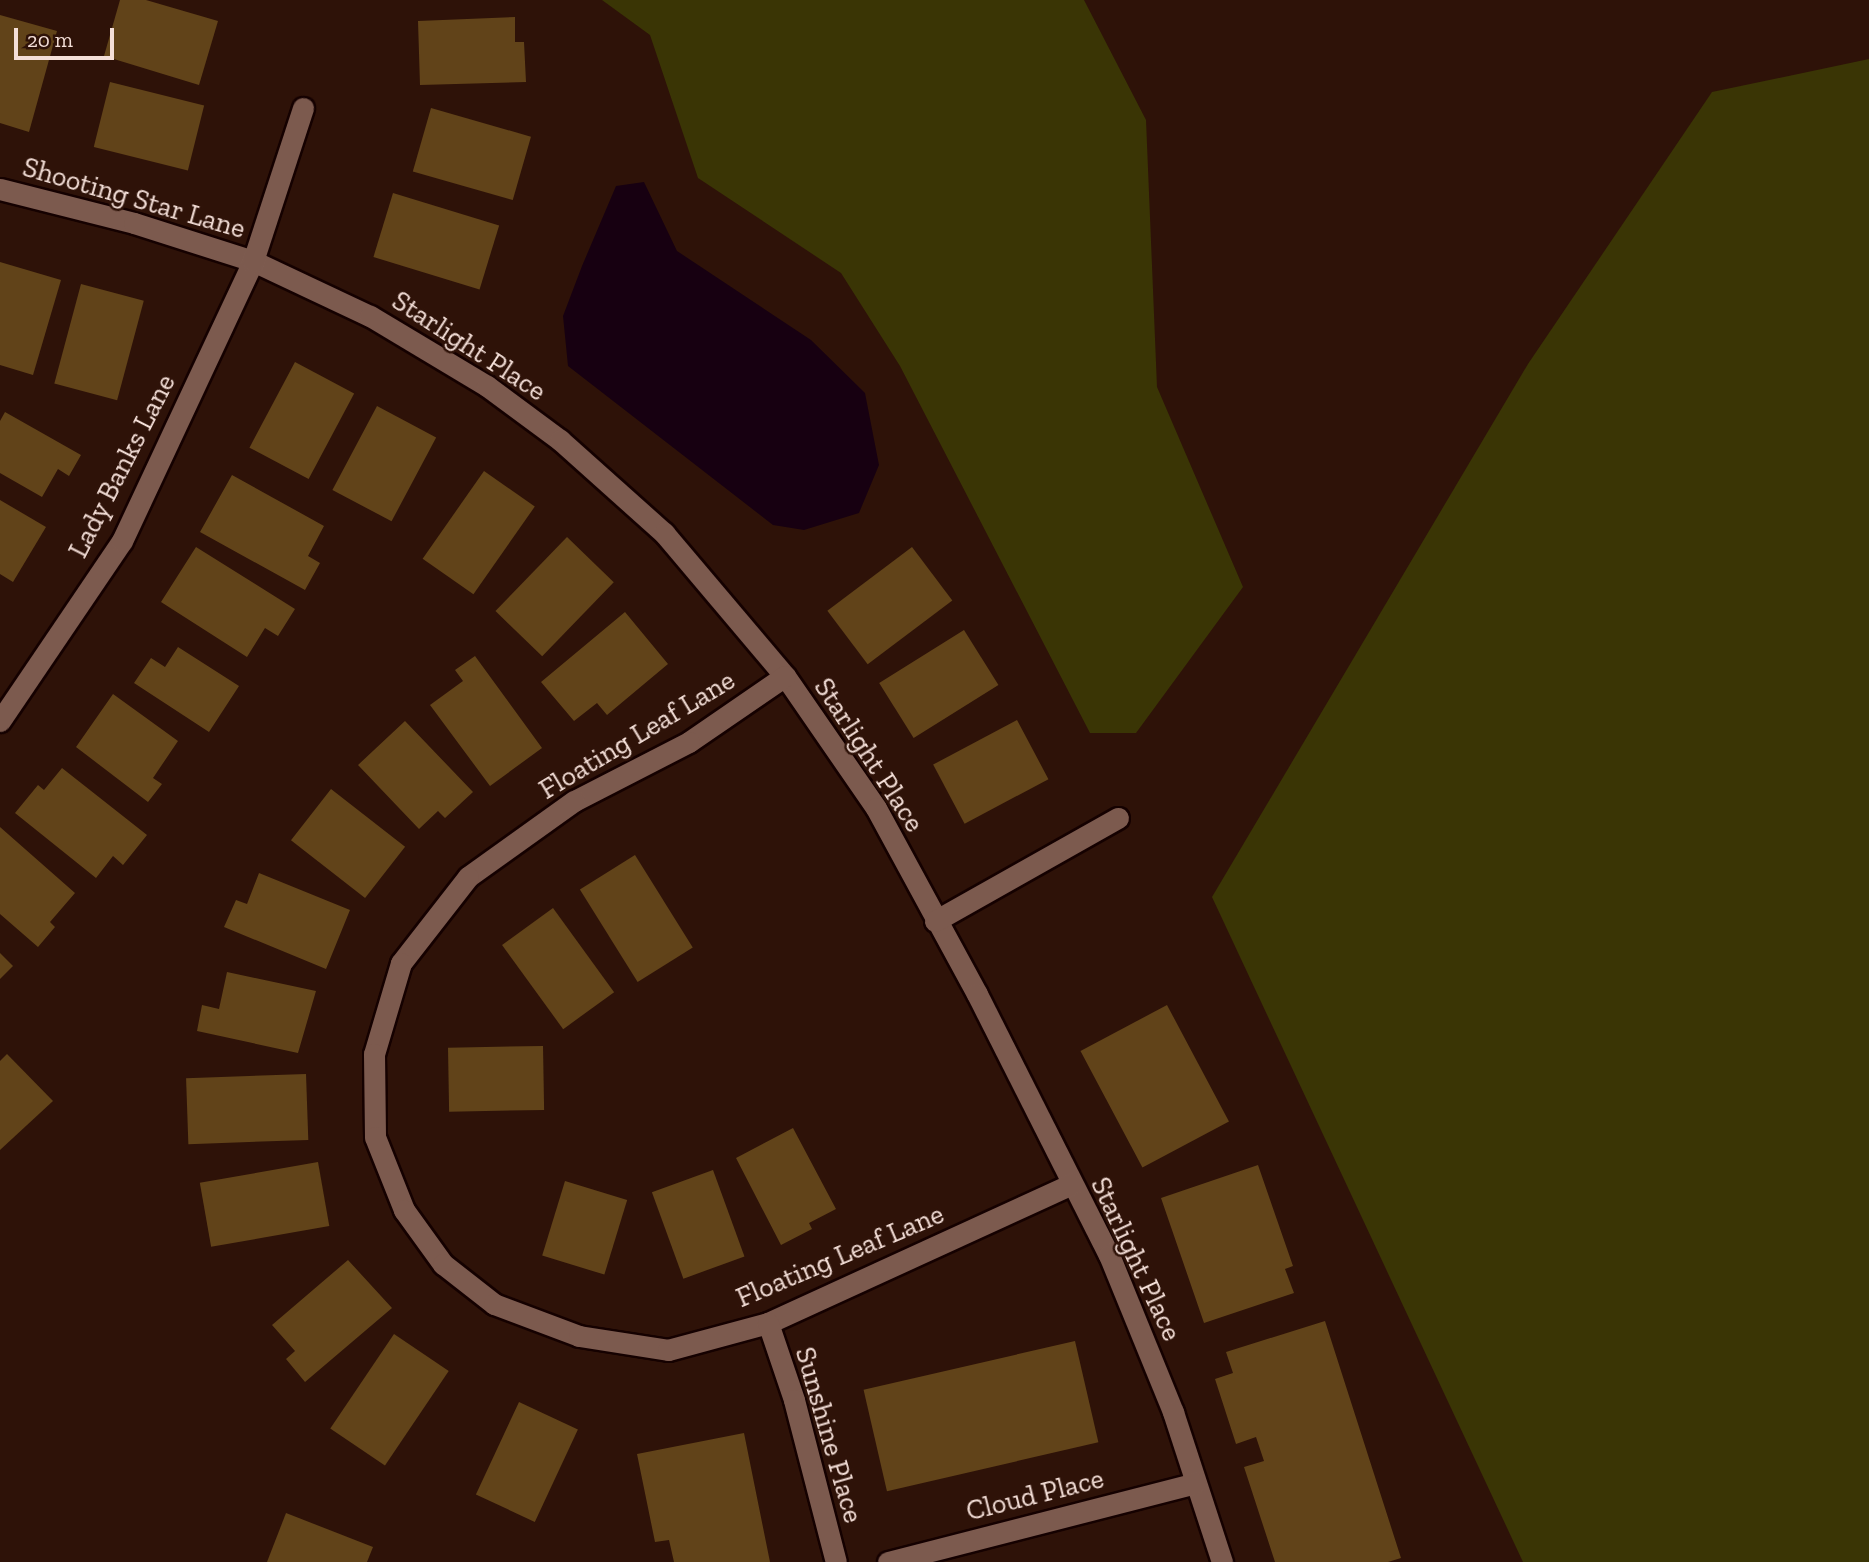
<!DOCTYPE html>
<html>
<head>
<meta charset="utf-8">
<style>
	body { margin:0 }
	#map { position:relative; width:1869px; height:1562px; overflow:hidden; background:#2e1208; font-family:"Zilla Slab",serif }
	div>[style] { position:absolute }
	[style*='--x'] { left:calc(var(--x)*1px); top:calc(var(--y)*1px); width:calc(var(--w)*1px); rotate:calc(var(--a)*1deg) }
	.green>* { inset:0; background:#3a3505 }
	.water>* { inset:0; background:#170011 }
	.building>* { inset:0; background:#614319; transform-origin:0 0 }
	.roads { filter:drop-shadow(2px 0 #150100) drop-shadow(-2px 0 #150100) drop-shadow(0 2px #150100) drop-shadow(0 -2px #150100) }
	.street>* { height:21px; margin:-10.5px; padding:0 10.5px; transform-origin:10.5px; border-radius:10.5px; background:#7c5a4e }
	span { translate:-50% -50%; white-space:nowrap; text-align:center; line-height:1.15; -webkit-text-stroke:5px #2e1208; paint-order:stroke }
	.street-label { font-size:28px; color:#f4dfd8 }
	.scale { position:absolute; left:14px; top:28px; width:100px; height:32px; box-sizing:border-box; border:4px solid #f4dfd8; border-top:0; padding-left:9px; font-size:21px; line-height:24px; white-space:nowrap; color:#f4dfd8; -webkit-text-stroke:5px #2e1208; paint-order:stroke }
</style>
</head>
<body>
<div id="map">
	<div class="green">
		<i style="clip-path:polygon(602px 0,1084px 0,1146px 120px,1157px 387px,1243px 587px,1136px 733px,1090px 733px,900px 366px,841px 273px,698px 178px,650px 35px)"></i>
		<i style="clip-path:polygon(1869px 59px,1869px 1562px,1523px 1562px,1212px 897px,1528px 364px,1712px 92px)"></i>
	</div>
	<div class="water">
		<i style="clip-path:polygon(644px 182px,677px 251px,811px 340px,865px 393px,879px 465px,859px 513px,804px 530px,773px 525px,568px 366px,563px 316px,582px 266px,616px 186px)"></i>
	</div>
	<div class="building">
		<i style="clip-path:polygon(120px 0,146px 0,218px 21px,199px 85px,104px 56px)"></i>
		<i style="clip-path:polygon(0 15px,57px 31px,29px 132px,0 123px)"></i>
		<i style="clip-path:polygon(515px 17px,515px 42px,524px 42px,526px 82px,420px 85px,418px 21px)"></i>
		<i style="left:110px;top:82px;width:97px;height:67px;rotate:14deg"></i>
		<i style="left:431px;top:108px;width:104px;height:66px;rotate:16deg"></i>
		<i style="left:393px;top:193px;width:111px;height:67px;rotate:17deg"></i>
		<i style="clip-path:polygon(0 262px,61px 280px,33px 375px,0 365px)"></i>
		<i style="left:81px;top:284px;width:65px;height:103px;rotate:15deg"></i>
		<i style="left:295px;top:362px;width:67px;height:97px;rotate:28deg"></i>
		<i style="left:377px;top:406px;width:67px;height:95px;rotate:28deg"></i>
		<i style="clip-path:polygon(5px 412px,81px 455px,69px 476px,58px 469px,42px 497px,0 473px,0 421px)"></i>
		<i style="left:484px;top:471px;width:62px;height:107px;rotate:35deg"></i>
		<i style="clip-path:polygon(232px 475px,324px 526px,308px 556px,320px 563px,305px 590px,200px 532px)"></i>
		<i style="clip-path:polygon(0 500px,46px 527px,13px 582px,0 574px)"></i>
		<i style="left:567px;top:537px;width:65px;height:103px;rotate:44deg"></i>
		<i style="clip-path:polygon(196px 547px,295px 609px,278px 636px,265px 628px,247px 657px,161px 602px)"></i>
		<i style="left:912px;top:547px;width:67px;height:106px;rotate:53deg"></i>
		<i style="clip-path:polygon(625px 612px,668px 664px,607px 715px,597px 703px,574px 721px,541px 682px)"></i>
		<i style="left:964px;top:630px;width:65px;height:100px;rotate:58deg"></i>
		<i style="clip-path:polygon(178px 647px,239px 686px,209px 732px,134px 683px,151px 658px,165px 667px)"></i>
		<i style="clip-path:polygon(475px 656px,542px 748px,490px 786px,430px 705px,463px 681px,455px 670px)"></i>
		<i style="clip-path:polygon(113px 694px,178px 741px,153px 778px,162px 784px,148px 802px,76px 747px)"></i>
		<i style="left:1017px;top:720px;width:67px;height:95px;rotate:62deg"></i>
		<i style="clip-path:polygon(405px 721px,473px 792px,445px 818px,438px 811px,419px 829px,358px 765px)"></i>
		<i style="clip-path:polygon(62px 768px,147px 835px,123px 865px,113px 856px,96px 878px,15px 813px,38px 785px,44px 790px)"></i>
		<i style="left:331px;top:789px;width:94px;height:65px;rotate:38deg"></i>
		<i style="clip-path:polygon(0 827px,75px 893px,50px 922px,55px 927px,38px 947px,0 914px)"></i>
		<i style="left:635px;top:855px;width:109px;height:65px;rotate:58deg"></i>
		<i style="clip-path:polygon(259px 873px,350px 910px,326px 969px,224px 927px,236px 900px,247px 904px)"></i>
		<i style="left:553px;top:908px;width:104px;height:63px;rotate:54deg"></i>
		<i style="clip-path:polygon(0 953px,13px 966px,0 979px)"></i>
		<i style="clip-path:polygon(227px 972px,316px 991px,298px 1053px,197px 1031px,202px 1005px,219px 1009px)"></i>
		<i style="left:1167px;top:1005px;width:132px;height:98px;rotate:62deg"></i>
		<i style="left:543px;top:1046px;width:64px;height:95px;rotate:89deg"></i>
		<i style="clip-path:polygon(7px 1054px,53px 1101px,0 1150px,0 1061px)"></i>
		<i style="left:306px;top:1074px;width:66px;height:120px;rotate:88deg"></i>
		<i style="clip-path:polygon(793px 1128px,836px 1209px,809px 1223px,812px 1229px,781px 1245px,736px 1158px)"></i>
		<i style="left:318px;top:1162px;width:65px;height:120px;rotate:80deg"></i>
		<i style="clip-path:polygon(1258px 1165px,1293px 1266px,1285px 1269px,1294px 1293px,1204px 1323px,1161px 1198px)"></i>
		<i style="left:713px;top:1170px;width:92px;height:65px;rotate:70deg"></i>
		<i style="left:565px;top:1181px;width:65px;height:78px;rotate:17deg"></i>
		<i style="clip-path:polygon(348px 1260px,392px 1308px,305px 1382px,286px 1359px,295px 1351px,272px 1325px)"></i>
		<i style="clip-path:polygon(1325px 1321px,1401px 1558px,1388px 1562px,1275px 1562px,1244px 1467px,1264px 1461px,1256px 1437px,1236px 1444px,1215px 1379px,1233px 1373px,1226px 1352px)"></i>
		<i style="left:394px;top:1334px;width:66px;height:114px;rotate:34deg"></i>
		<i style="left:1075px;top:1341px;width:104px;height:217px;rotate:77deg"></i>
		<i style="left:519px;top:1402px;width:65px;height:102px;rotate:25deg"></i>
		<i style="clip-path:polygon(744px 1433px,770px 1562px,674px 1562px,669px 1540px,655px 1542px,637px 1454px)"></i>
		<i style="clip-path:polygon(286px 1513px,373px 1547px,367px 1562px,267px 1562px)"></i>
	</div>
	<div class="roads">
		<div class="street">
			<i style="--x:0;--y:189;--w:138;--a:14.2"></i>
			<i style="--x:134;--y:223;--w:125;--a:17.7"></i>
			<i style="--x:253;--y:261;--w:129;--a:25.2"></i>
			<i style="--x:370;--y:316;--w:136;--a:30.9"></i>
			<i style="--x:487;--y:386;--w:91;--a:36.5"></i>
			<i style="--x:560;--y:440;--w:140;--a:41.8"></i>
			<i style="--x:664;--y:533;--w:187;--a:49.8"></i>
			<i style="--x:785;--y:676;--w:160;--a:55.4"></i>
			<i style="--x:876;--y:808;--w:212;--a:61.5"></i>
			<i style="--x:977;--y:994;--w:292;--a:63.2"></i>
			<i style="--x:1109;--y:1255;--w:170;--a:67.8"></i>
			<i style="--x:1173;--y:1412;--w:158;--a:71.9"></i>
			<i style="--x:785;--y:676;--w:116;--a:145.5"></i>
			<i style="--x:689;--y:742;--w:129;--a:152.8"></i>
			<i style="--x:574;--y:801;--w:130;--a:144.4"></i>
			<i style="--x:468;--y:877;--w:109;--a:127.9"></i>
			<i style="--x:401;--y:963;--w:95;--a:106.5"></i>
			<i style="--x:374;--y:1054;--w:83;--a:89.3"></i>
			<i style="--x:375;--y:1137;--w:79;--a:68.3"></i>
			<i style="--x:404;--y:1210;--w:67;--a:54.2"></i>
			<i style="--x:443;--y:1264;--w:65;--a:38.1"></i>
			<i style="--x:494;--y:1304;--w:91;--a:20.6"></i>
			<i style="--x:579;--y:1336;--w:90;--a:8.9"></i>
			<i style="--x:668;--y:1350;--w:104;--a:-15.1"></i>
			<i style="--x:768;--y:1323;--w:334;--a:-24.6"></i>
			<i style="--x:0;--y:721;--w:217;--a:-55.9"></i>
			<i style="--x:122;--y:541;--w:309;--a:-64.9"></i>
			<i style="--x:253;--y:261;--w:161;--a:-71.9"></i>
			<i style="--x:935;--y:921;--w:210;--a:-29.4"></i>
			<i style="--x:768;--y:1323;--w:81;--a:71.3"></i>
			<i style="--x:794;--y:1400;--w:167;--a:75.5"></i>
			<i style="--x:888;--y:1562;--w:317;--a:-14.4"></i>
		</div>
	</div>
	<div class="street-label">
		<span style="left:134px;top:198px;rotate:16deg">Shooting Star Lane</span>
		<span style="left:469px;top:346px;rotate:33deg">Starlight Place</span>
		<span style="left:122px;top:466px;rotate:-63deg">Lady Banks Lane</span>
		<span style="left:637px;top:735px;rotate:-31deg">Floating Leaf Lane</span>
		<span style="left:869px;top:755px;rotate:57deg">Starlight Place</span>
		<span style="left:840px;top:1256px;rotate:-23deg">Floating Leaf Lane</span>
		<span style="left:1136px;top:1259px;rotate:65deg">Starlight Place</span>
		<span style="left:829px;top:1435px;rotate:74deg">Sunshine Place</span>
		<span style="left:1035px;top:1495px;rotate:-14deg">Cloud Place</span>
	</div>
	<div class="scale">20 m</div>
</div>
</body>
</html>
